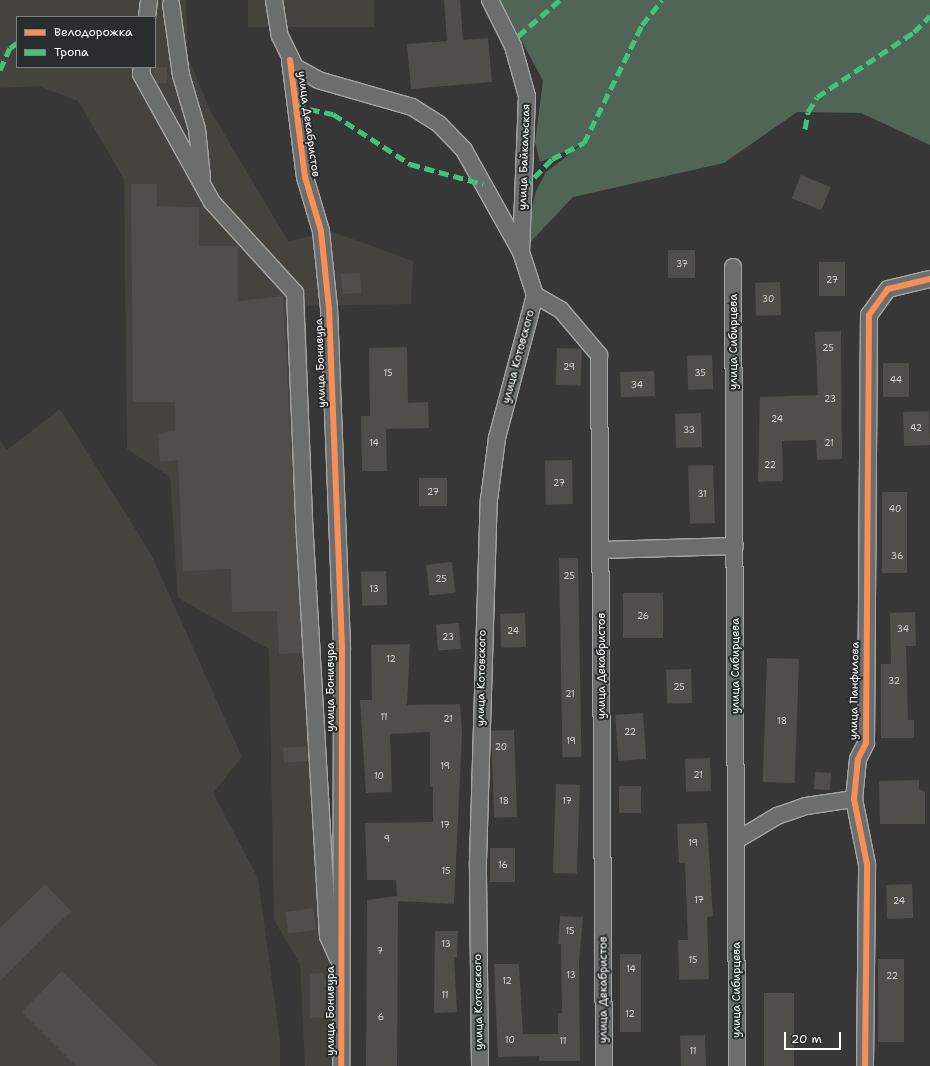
<!DOCTYPE html>
<html>
<head>
<meta charset="utf-8">
<style>
	body { margin:0 }
	#map { position:relative; width:930px; height:1066px; overflow:hidden; background:#373737; font-family:"Shantell Sans",sans-serif }
	div>[style] { position:absolute }
	[style*='--x'] { left:calc(var(--x)*1px); top:calc(var(--y)*1px); width:calc(var(--w)*1px); rotate:calc(var(--a)*1deg) }
	.built>* { inset:0; background:#45433e; transform-origin:0 0 }
	.green>* { inset:0; background:#506555 }
	.building>* { inset:0; background:#504e4b; transform-origin:0 0 }
	.roads { filter:drop-shadow(1px 0 #a5a5a5) drop-shadow(-1px 0 #a5a5a5) drop-shadow(0 1px #a5a5a5) drop-shadow(0 -1px #a5a5a5) }
	.street>* { height:16px; margin:-8px; padding:0 8px; transform-origin:8px; border-radius:8px; background:#6c6d6d }
	.quiet>* { height:5px; margin-top:-2.5px; transform-origin:0; background:repeating-linear-gradient(90deg,#40c37c 0 10px,transparent 0 15px) }
	.cycleway>* { height:6px; margin:-3px; padding:0 3px; transform-origin:3px; border-radius:3px; background:#f78f57 }
	span { translate:-50% -50%; white-space:nowrap; text-align:center; line-height:1.15; -webkit-text-stroke:4px #2a2d2e; paint-order:stroke }
	.number-label { font-size:9px; color:#d3d3d2 }
	.number-label span { -webkit-text-stroke-width:0 }
	.street-label { font-size:11px; color:#fff }
	.legend { position:absolute; left:16px; top:16px; width:140px; height:52px; box-sizing:border-box; background:#2a2d2e; border:1px solid #7f8182; margin:0; padding:5px 7px; list-style:none; font-size:12px; color:#fff }
	.legend li { display:flex; align-items:center; gap:8px; height:20px }
	.legend b { width:20px; border:1px solid #7f8182 }
	.scale { position:absolute; left:784px; top:1032px; width:57px; height:18px; box-sizing:border-box; border:2px solid #fff; border-top:0; padding-left:5px; font-size:12px; line-height:14px; white-space:nowrap; color:#fff; -webkit-text-stroke:3px #2a2d2e; paint-order:stroke }
</style>
</head>
<body>
<div id="map">
	<div class="built">
		<i style="clip-path:polygon(evenodd,0 0,186px 0,188px 57px,210px 110px,288px 241px,333px 232px,413px 261px,411px 304px,306px 306px,323px 919px,333px 989px,334px 1066px,305px 1066px,300px 964px,274px 920px,269px 649px,178px 598px,170px 477px,127px 449px,124px 179px,78px 101px,38px 86px,0 88px,0 0,17px 17px,155px 17px,155px 67px,17px 67px,17px 17px)"></i>
		<i style="left:248px;top:0;width:126px;height:27px"></i>
		<i style="clip-path:polygon(60px 409px,151px 554px,242px 757px,213px 793px,258px 878px,280px 1040px,280px 1066px,0 1066px,0 441px,7px 450px)"></i>
	</div>
	<div class="green">
		<i style="clip-path:polygon(500px 0,930px 0,930px 145px,861px 113px,797px 112px,724px 163px,573px 197px,521px 252px,536px 191px,546px 172px,581px 145px,540px 162px,535px 142px,543px 81px)"></i>
	</div>
	<div class="building">
		<i style="clip-path:polygon(444px 0,460px 0,463px 40px,488px 38px,492px 82px,411px 89px,407px 44px,447px 41px)"></i>
		<i style="clip-path:polygon(152px 67px,167px 67px,167px 83px,157px 83px)"></i>
		<i style="left:801px;top:175px;width:32px;height:25px;rotate:22deg"></i>
		<i style="clip-path:polygon(131px 184px,157px 184px,157px 206px,199px 207px,199px 246px,238px 246px,238px 301px,283px 296px,302px 653px,279px 654px,277px 611px,232px 612px,231px 569px,183px 571px,178px 460px,160px 462px,158px 433px,175px 431px,175px 402px,133px 402px)"></i>
		<i style="left:668px;top:250px;width:27px;height:28px"></i>
		<i style="left:845px;top:262px;width:34px;height:26px;rotate:90deg"></i>
		<i style="left:360px;top:273px;width:20px;height:19px;rotate:87deg"></i>
		<i style="left:780px;top:282px;width:33px;height:25px;rotate:88deg"></i>
		<i style="clip-path:polygon(841px 331px,842px 459px,817px 460px,816px 440px,782px 441px,783px 481px,758px 482px,760px 397px,818px 395px,815px 332px)"></i>
		<i style="clip-path:polygon(407px 347px,408px 403px,428px 402px,429px 428px,386px 429px,387px 471px,362px 471px,361px 416px,370px 416px,369px 348px)"></i>
		<i style="left:557px;top:348px;width:25px;height:37px;rotate:2deg"></i>
		<i style="left:712px;top:355px;width:34px;height:25px;rotate:88deg"></i>
		<i style="left:883px;top:363px;width:26px;height:34px"></i>
		<i style="left:654px;top:371px;width:25px;height:34px;rotate:88deg"></i>
		<i style="left:929px;top:411px;width:34px;height:26px;rotate:88deg"></i>
		<i style="left:701px;top:413px;width:34px;height:26px;rotate:88deg"></i>
		<i style="left:572px;top:460px;width:44px;height:27px;rotate:89deg"></i>
		<i style="left:713px;top:465px;width:58px;height:25px;rotate:88deg"></i>
		<i style="left:447px;top:478px;width:28px;height:28px;rotate:90deg"></i>
		<i style="left:882px;top:492px;width:25px;height:81px"></i>
		<i style="left:578px;top:558px;width:199px;height:19px;rotate:89deg"></i>
		<i style="left:452px;top:562px;width:31px;height:26px;rotate:84deg"></i>
		<i style="left:386px;top:571px;width:34px;height:25px;rotate:88deg"></i>
		<i style="left:623px;top:593px;width:40px;height:45px"></i>
		<i style="clip-path:polygon(915px 612px,916px 646px,906px 646px,908px 720px,914px 720px,914px 738px,881px 738px,881px 664px,891px 664px,890px 613px)"></i>
		<i style="left:525px;top:613px;width:34px;height:25px;rotate:88deg"></i>
		<i style="left:459px;top:623px;width:26px;height:23px;rotate:86deg"></i>
		<i style="clip-path:polygon(410px 644px,407px 705px,460px 704px,462px 734px,454px 904px,398px 901px,397px 1066px,366px 1066px,367px 900px,397px 896px,396px 880px,367px 880px,365px 823px,433px 822px,433px 787px,430px 787px,430px 732px,390px 734px,392px 792px,366px 793px,360px 700px,372px 700px,371px 645px)"></i>
		<i style="left:767px;top:658px;width:32px;height:124px;rotate:2deg"></i>
		<i style="left:691px;top:669px;width:34px;height:25px;rotate:88deg"></i>
		<i style="left:643px;top:713px;width:46px;height:28px;rotate:86deg"></i>
		<i style="left:514px;top:730px;width:87px;height:23px;rotate:88deg"></i>
		<i style="left:307px;top:746px;width:15px;height:24px;rotate:86deg"></i>
		<i style="left:710px;top:758px;width:33px;height:25px;rotate:88deg"></i>
		<i style="left:815px;top:772px;width:16px;height:17px;rotate:4deg"></i>
		<i style="clip-path:polygon(919px 780px,919px 789px,925px 792px,925px 824px,880px 824px,879px 781px)"></i>
		<i style="left:556px;top:784px;width:24px;height:89px;rotate:2deg"></i>
		<i style="left:619px;top:786px;width:22px;height:27px"></i>
		<i style="clip-path:polygon(707px 823px,713px 916px,707px 917px,709px 979px,679px 980px,678px 940px,688px 940px,685px 863px,679px 863px,677px 824px)"></i>
		<i style="left:490px;top:848px;width:25px;height:34px"></i>
		<i style="clip-path:polygon(45px 884px,71px 911px,0 981px,0 928px)"></i>
		<i style="left:912px;top:884px;width:34px;height:26px;rotate:88deg"></i>
		<i style="left:313px;top:908px;width:22px;height:28px;rotate:82deg"></i>
		<i style="clip-path:polygon(560px 916px,583px 917px,579px 962px,580px 1061px,539px 1061px,539px 1056px,498px 1057px,494px 964px,519px 964px,523px 1034px,558px 1034px,558px 1013px,562px 1013px,561px 944px,558px 944px)"></i>
		<i style="clip-path:polygon(435px 931px,458px 931px,457px 957px,454px 957px,457px 1012px,434px 1013px)"></i>
		<i style="left:620px;top:954px;width:21px;height:78px"></i>
		<i style="left:904px;top:959px;width:83px;height:26px;rotate:90deg"></i>
		<i style="clip-path:polygon(62px 971px,158px 1066px,76px 1066px,22px 1012px)"></i>
		<i style="clip-path:polygon(323px 973px,326px 981px,325px 1017px,310px 1018px,310px 974px)"></i>
		<i style="left:764px;top:993px;width:30px;height:73px"></i>
		<i style="left:705px;top:1035px;width:31px;height:25px;rotate:88deg"></i>
	</div>
	<div class="roads">
		<div class="street">
			<i style="--x:274;--y:0;--w:36;--a:81"></i>
			<i style="--x:280;--y:36;--w:34;--a:64"></i>
			<i style="--x:295;--y:67;--w:26;--a:29"></i>
			<i style="--x:318;--y:80;--w:98;--a:16"></i>
			<i style="--x:412;--y:107;--w:32;--a:32"></i>
			<i style="--x:439;--y:124;--w:36;--a:46"></i>
			<i style="--x:464;--y:150;--w:117;--a:60.8"></i>
			<i style="--x:490;--y:0;--w:51;--a:63.4"></i>
			<i style="--x:513;--y:46;--w:52;--a:74.4"></i>
			<i style="--x:527;--y:96;--w:156;--a:92.2"></i>
			<i style="--x:521;--y:252;--w:45;--a:72"></i>
			<i style="--x:171;--y:4;--w:72;--a:82"></i>
			<i style="--x:181;--y:75;--w:56;--a:73.5"></i>
			<i style="--x:197;--y:129;--w:49;--a:84.2"></i>
			<i style="--x:147;--y:17;--w:17;--a:-83"></i>
			<i style="--x:290;--y:60;--w:118;--a:82.7"></i>
			<i style="--x:305;--y:177;--w:56;--a:73.5"></i>
			<i style="--x:321;--y:231;--w:77;--a:84.1"></i>
			<i style="--x:329;--y:308;--w:342;--a:87.8"></i>
			<i style="--x:342;--y:650;--w:416;--a:90.1"></i>
			<i style="--x:142;--y:67;--w:7;--a:98"></i>
			<i style="--x:141;--y:74;--w:146;--a:61"></i>
			<i style="--x:212;--y:202;--w:123;--a:47.6"></i>
			<i style="--x:295;--y:293;--w:227;--a:87.7"></i>
			<i style="--x:304;--y:520;--w:417;--a:86.7"></i>
			<i style="--x:328;--y:936;--w:24;--a:66"></i>
			<i style="--x:733;--y:267;--w:799;--a:89.71"></i>
			<i style="--x:535;--y:295;--w:30;--a:30"></i>
			<i style="--x:561;--y:310;--w:59;--a:49.8"></i>
			<i style="--x:599;--y:355;--w:711;--a:89.6"></i>
			<i style="--x:601;--y:550;--w:134;--a:-1.7"></i>
			<i style="--x:737;--y:840;--w:47;--a:-31"></i>
			<i style="--x:777;--y:816;--w:31;--a:-19"></i>
			<i style="--x:806;--y:806;--w:49;--a:-8.3"></i>
			<i style="--x:480;--y:1066;--w:205;--a:-90.6"></i>
			<i style="--x:478;--y:861;--w:361;--a:-88.3"></i>
			<i style="--x:489;--y:500;--w:63;--a:-82.6"></i>
			<i style="--x:497;--y:438;--w:148;--a:-75.1"></i>
			<i style="--x:865;--y:1066;--w:202;--a:-89.4"></i>
			<i style="--x:867;--y:864;--w:66;--a:-101.3"></i>
			<i style="--x:854;--y:799;--w:40;--a:-84.3"></i>
			<i style="--x:858;--y:759;--w:18;--a:-63"></i>
			<i style="--x:866;--y:743;--w:428;--a:-89.6"></i>
			<i style="--x:869;--y:315;--w:32;--a:-54"></i>
			<i style="--x:888;--y:289;--w:43;--a:-13.4"></i>
		</div>
	</div>
	<div class="quiet">
		<i style="--x:518;--y:36;--w:55;--a:-40.6"></i>
		<i style="--x:0;--y:70;--w:24;--a:-66"></i>
		<i style="--x:10;--y:48;--w:9;--a:-36"></i>
		<i style="--x:295;--y:106;--w:39;--a:12"></i>
		<i style="--x:333;--y:114;--w:92;--a:33"></i>
		<i style="--x:410;--y:164;--w:76;--a:15.3"></i>
		<i style="--x:805;--y:129;--w:17;--a:-80"></i>
		<i style="--x:808;--y:112;--w:17;--a:-59"></i>
		<i style="--x:817;--y:97;--w:117;--a:-33.8"></i>
		<i style="--x:914;--y:32;--w:23;--a:-45"></i>
		<i style="--x:524;--y:188;--w:40;--a:-46"></i>
		<i style="--x:552;--y:159;--w:36;--a:-27"></i>
		<i style="--x:584;--y:143;--w:131;--a:-63.8"></i>
		<i style="--x:642;--y:25;--w:32;--a:-51"></i>
	</div>
	<div class="cycleway">
		<i style="--x:290;--y:60;--w:118;--a:82.7"></i>
		<i style="--x:305;--y:177;--w:56;--a:73.5"></i>
		<i style="--x:321;--y:231;--w:77;--a:84.1"></i>
		<i style="--x:329;--y:308;--w:342;--a:87.8"></i>
		<i style="--x:342;--y:650;--w:416;--a:90.1"></i>
		<i style="--x:865;--y:1066;--w:202;--a:-89.4"></i>
		<i style="--x:867;--y:864;--w:66;--a:-101.3"></i>
		<i style="--x:854;--y:799;--w:40;--a:-84.3"></i>
		<i style="--x:858;--y:759;--w:18;--a:-63"></i>
		<i style="--x:866;--y:743;--w:428;--a:-89.6"></i>
		<i style="--x:869;--y:315;--w:32;--a:-54"></i>
		<i style="--x:888;--y:289;--w:43;--a:-13.4"></i>
	</div>
	<div class="number-label">
		<span style="left:682px;top:264px">37</span>
		<span style="left:832px;top:280px">27</span>
		<span style="left:768px;top:299px">30</span>
		<span style="left:828px;top:348px">25</span>
		<span style="left:569px;top:367px">29</span>
		<span style="left:388px;top:373px">15</span>
		<span style="left:700px;top:373px">35</span>
		<span style="left:896px;top:380px">44</span>
		<span style="left:637px;top:385px">34</span>
		<span style="left:830px;top:399px">23</span>
		<span style="left:777px;top:419px">24</span>
		<span style="left:916px;top:428px">42</span>
		<span style="left:689px;top:430px">33</span>
		<span style="left:374px;top:443px">14</span>
		<span style="left:829px;top:443px">21</span>
		<span style="left:770px;top:465px">22</span>
		<span style="left:559px;top:483px">27</span>
		<span style="left:433px;top:492px">27</span>
		<span style="left:702px;top:494px">31</span>
		<span style="left:895px;top:509px">40</span>
		<span style="left:897px;top:556px">36</span>
		<span style="left:569px;top:576px">25</span>
		<span style="left:441px;top:579px">25</span>
		<span style="left:374px;top:589px">13</span>
		<span style="left:643px;top:616px">26</span>
		<span style="left:903px;top:629px">34</span>
		<span style="left:513px;top:631px">24</span>
		<span style="left:448px;top:637px">23</span>
		<span style="left:391px;top:659px">12</span>
		<span style="left:894px;top:681px">32</span>
		<span style="left:679px;top:687px">25</span>
		<span style="left:570px;top:694px">21</span>
		<span style="left:384px;top:717px">11</span>
		<span style="left:448px;top:719px">21</span>
		<span style="left:782px;top:721px">18</span>
		<span style="left:630px;top:732px">22</span>
		<span style="left:571px;top:741px">19</span>
		<span style="left:501px;top:747px">20</span>
		<span style="left:445px;top:766px">19</span>
		<span style="left:698px;top:775px">21</span>
		<span style="left:379px;top:776px">10</span>
		<span style="left:504px;top:801px">18</span>
		<span style="left:567px;top:801px">17</span>
		<span style="left:445px;top:825px">17</span>
		<span style="left:387px;top:839px">9</span>
		<span style="left:693px;top:843px">19</span>
		<span style="left:503px;top:865px">16</span>
		<span style="left:446px;top:871px">15</span>
		<span style="left:699px;top:900px">17</span>
		<span style="left:899px;top:901px">24</span>
		<span style="left:570px;top:931px">15</span>
		<span style="left:446px;top:944px">13</span>
		<span style="left:380px;top:951px">7</span>
		<span style="left:693px;top:960px">15</span>
		<span style="left:631px;top:969px">14</span>
		<span style="left:571px;top:975px">13</span>
		<span style="left:892px;top:976px">22</span>
		<span style="left:507px;top:981px">12</span>
		<span style="left:445px;top:995px">11</span>
		<span style="left:630px;top:1014px">12</span>
		<span style="left:381px;top:1017px">6</span>
		<span style="left:510px;top:1040px">10</span>
		<span style="left:563px;top:1041px">11</span>
		<span style="left:693px;top:1051px">11</span>
	</div>
	<div class="street-label">
		<span style="left:308px;top:124px;rotate:82deg">улица Декабристов</span>
		<span style="left:525px;top:157px;rotate:-88deg">улица Байкальская</span>
		<span style="left:734px;top:342px;rotate:-90deg">улица Сибирцева</span>
		<span style="left:519px;top:357px;rotate:-75deg">улица Котовского</span>
		<span style="left:321px;top:363px;rotate:-92deg">улица Бонивура</span>
		<span style="left:602px;top:666px;rotate:-90deg">улица Декабристов</span>
		<span style="left:736px;top:666px;rotate:-90deg">улица Сибирцева</span>
		<span style="left:482px;top:678px;rotate:-89deg">улица Котовского</span>
		<span style="left:331px;top:687px;rotate:-90deg">улица Бонивура</span>
		<span style="left:855px;top:691px;rotate:-89deg">улица Панфилова</span>
		<span style="left:604px;top:990px;rotate:-90deg">улица Декабристов</span>
		<span style="left:737px;top:990px;rotate:-90deg">улица Сибирцева</span>
		<span style="left:479px;top:1002px;rotate:-91deg">улица Котовского</span>
		<span style="left:331px;top:1011px;rotate:-90deg">улица Бонивура</span>
	</div>
	<ul class="legend">
	<li><b style="height:5px;background:#f78f57"></b>Велодорожка</li>
	<li><b style="height:5px;background:#40c37c"></b>Тропа</li>
	</ul>
	<div class="scale">20 m</div>
</div>
</body>
</html>
